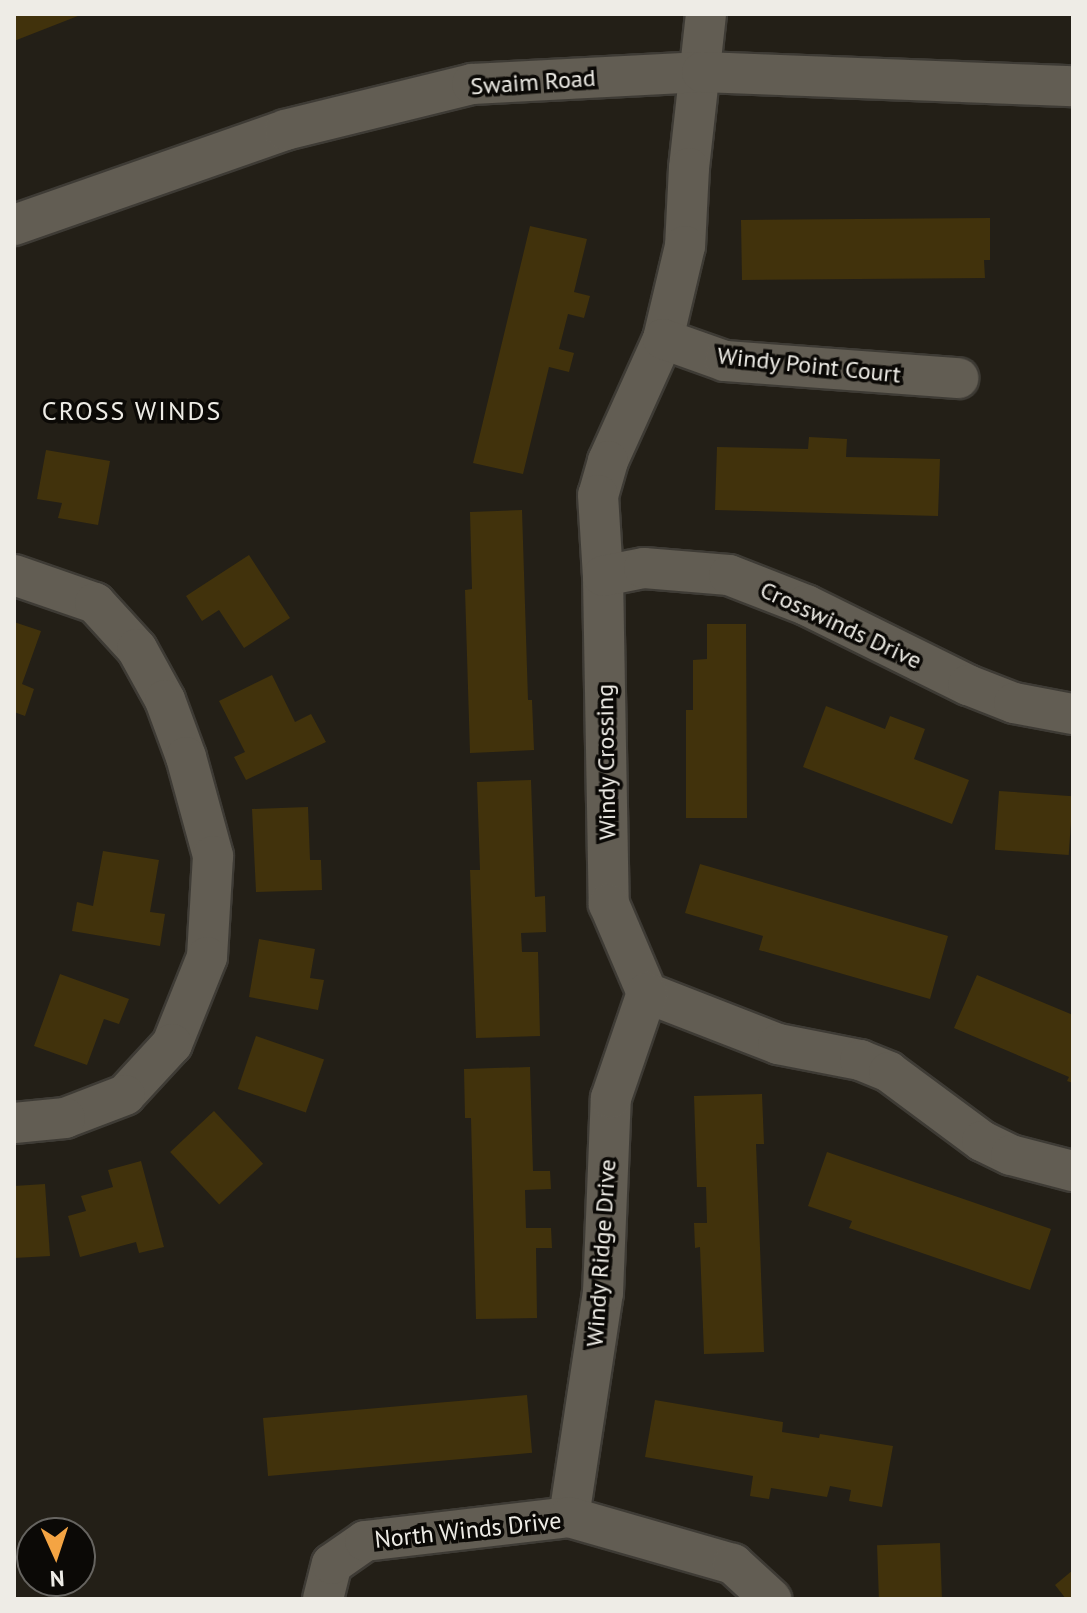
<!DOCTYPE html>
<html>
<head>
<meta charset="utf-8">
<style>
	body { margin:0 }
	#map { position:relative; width:1087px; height:1613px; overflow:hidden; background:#231f17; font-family:"PT Sans",sans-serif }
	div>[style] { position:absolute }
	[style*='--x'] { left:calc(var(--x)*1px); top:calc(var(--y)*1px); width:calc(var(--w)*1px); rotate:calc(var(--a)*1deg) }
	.building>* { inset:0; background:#41320c; transform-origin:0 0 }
	.roads { filter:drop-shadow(2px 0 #3e3b35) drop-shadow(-2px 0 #3e3b35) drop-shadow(0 2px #3e3b35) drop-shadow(0 -2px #3e3b35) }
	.minor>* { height:40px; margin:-20px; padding:0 20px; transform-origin:20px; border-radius:20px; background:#625d53 }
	span { translate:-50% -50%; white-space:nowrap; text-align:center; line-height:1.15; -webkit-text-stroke:7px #0b0906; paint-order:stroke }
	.street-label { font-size:24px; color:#eeece6 }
	.neighbourhood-label { font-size:26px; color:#eeece6; letter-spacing:2px }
	.frame { position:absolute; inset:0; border:16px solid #eeece6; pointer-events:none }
	.north { position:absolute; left:16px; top:1517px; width:80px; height:80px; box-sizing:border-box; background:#0b0906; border:2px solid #666460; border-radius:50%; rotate:177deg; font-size:22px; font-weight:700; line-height:32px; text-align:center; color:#eeece6 }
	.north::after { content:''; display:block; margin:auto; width:28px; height:36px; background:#f4a443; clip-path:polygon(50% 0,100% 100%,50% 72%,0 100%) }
</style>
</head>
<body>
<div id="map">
	<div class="building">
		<i style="clip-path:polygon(14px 14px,83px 14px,14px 41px)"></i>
		<i style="clip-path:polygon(990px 218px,990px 260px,984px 260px,985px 278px,742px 280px,741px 220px)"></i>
		<i style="clip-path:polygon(530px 226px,587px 239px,574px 292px,590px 296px,584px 318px,568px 314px,559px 349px,574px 353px,569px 372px,549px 367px,523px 474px,473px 463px)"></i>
		<i style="clip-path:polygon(809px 437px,847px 439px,846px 457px,940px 459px,938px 516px,715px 510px,717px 447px,808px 449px)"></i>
		<i style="clip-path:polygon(46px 450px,110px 461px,98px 525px,58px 518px,62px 503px,37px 499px)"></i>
		<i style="clip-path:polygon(522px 510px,528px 700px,532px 700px,534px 750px,470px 753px,465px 590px,472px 589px,470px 512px)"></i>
		<i style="clip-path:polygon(249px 555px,290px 618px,244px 648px,219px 610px,202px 621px,186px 596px)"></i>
		<i style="clip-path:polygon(14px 622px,41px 631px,22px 684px,34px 689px,25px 716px,14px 712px)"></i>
		<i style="clip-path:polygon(707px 624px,746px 624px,747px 818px,686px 818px,686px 710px,693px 710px,693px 660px,707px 659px)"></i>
		<i style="clip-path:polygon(272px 675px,295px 722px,311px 714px,326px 742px,246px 780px,234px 757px,245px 752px,219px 701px)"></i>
		<i style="clip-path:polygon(826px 706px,885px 729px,890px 716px,925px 729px,914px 759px,969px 780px,952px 824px,803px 767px)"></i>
		<i style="clip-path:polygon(531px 780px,535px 897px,545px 896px,546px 932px,521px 933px,522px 952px,538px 952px,540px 1036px,476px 1038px,470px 870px,480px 870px,477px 782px)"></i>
		<i style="left:999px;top:791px;width:74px;height:59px;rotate:4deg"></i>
		<i style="clip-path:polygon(308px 807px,310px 860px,321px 860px,322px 890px,256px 892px,252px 809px)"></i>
		<i style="clip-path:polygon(103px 851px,159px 860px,150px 912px,165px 914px,160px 946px,72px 931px,77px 902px,93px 906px)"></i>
		<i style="clip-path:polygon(700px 864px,948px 936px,930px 999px,759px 950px,763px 936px,685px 913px)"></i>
		<i style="clip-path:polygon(259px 939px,315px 949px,310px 978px,324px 980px,318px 1010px,249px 997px)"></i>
		<i style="clip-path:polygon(60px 974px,129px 999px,119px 1024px,104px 1019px,87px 1065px,34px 1046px)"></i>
		<i style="clip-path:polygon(977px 975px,1073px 1015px,1073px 1083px,1067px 1081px,1069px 1077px,954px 1028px)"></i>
		<i style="left:256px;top:1036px;width:72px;height:56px;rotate:19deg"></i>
		<i style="clip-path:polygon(530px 1067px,533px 1171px,550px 1171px,551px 1189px,525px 1190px,526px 1228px,551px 1228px,552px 1248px,536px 1248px,537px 1318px,476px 1319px,471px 1118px,465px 1118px,464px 1069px)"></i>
		<i style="clip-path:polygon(762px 1094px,764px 1144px,756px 1144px,764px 1352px,704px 1354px,700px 1247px,695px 1248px,694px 1223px,707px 1223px,706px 1187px,697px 1187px,694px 1096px)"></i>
		<i style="left:214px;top:1111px;width:72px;height:60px;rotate:47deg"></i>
		<i style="clip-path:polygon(827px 1152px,1051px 1229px,1030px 1290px,849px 1228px,852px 1221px,808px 1206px)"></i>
		<i style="clip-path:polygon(141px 1161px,164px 1247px,139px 1253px,136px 1242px,80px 1257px,68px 1216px,86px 1211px,81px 1196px,113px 1187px,108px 1170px)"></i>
		<i style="clip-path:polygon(45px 1184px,50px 1256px,14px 1258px,14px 1186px)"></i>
		<i style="left:527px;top:1395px;width:58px;height:265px;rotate:85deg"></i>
		<i style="clip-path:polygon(655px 1400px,783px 1422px,782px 1432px,819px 1438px,820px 1434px,893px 1446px,882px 1507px,849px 1501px,851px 1490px,830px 1486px,827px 1497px,771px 1488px,769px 1499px,750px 1496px,753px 1476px,645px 1457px)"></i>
		<i style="left:940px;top:1543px;width:56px;height:63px;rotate:88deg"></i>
		<i style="clip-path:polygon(1073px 1570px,1073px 1599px,1066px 1599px,1055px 1585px)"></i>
	</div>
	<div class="roads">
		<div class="minor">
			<i style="--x:706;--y:14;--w:155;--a:96.3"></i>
			<i style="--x:689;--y:168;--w:78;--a:92.9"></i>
			<i style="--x:685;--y:246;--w:96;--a:103.3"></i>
			<i style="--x:663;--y:339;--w:134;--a:114.3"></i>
			<i style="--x:608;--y:461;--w:35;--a:106"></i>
			<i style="--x:598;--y:495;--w:81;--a:86.5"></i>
			<i style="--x:603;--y:576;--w:328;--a:89"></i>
			<i style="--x:609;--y:904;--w:97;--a:66.9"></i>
			<i style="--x:647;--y:993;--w:141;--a:21.3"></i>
			<i style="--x:778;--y:1044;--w:84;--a:11"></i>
			<i style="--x:860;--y:1060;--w:31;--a:22"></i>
			<i style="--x:889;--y:1072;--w:116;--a:36.6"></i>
			<i style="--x:982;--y:1141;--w:32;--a:26"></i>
			<i style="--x:1011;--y:1155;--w:64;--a:14.5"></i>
			<i style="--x:14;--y:225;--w:287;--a:-19.3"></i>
			<i style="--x:285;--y:130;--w:193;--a:-13.8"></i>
			<i style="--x:472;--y:84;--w:230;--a:-3"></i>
			<i style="--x:702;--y:72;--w:371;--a:2.2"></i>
			<i style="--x:663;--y:339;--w:66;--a:19.5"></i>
			<i style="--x:725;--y:361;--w:234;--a:4.2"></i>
			<i style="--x:14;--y:575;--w:86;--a:19.1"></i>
			<i style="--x:95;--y:603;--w:62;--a:47.6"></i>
			<i style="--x:137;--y:649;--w:58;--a:61.2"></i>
			<i style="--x:165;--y:700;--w:61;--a:69.8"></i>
			<i style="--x:186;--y:757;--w:103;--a:74.7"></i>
			<i style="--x:213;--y:856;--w:101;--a:93.4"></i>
			<i style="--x:207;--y:957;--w:94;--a:111.9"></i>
			<i style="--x:172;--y:1044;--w:69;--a:132.7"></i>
			<i style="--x:125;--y:1095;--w:64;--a:159"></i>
			<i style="--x:65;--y:1118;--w:51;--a:174.4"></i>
			<i style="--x:603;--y:576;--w:42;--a:-11"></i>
			<i style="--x:644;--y:568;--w:85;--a:4.7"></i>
			<i style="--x:729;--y:575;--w:83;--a:21.3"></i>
			<i style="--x:806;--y:605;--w:181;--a:26.3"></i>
			<i style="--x:968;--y:685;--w:49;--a:21.4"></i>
			<i style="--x:1014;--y:703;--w:60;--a:10.6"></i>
			<i style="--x:569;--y:1517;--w:227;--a:-81.4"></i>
			<i style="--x:603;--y:1293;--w:195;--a:-87.7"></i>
			<i style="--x:611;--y:1098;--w:111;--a:-71.1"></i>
			<i style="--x:323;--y:1599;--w:36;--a:-76"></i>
			<i style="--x:332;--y:1564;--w:40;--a:-34.9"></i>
			<i style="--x:365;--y:1541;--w:205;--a:-6.7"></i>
			<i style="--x:569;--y:1517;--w:171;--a:16"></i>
			<i style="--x:733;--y:1564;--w:52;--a:42.6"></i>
		</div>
	</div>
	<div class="street-label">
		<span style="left:533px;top:82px;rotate:-4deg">Swaim Road</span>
		<span style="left:809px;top:365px;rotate:6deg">Windy Point Court</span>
		<span style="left:841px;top:625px;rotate:25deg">Crosswinds Drive</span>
		<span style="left:606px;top:762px;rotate:-91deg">Windy Crossing</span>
		<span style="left:601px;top:1253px;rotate:-86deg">Windy Ridge Drive</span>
		<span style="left:468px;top:1530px;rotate:-6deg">North Winds Drive</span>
	</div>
	<div class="neighbourhood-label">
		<span style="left:132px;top:411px">CROSS WINDS</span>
	</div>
	<div class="frame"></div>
	<div class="north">N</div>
</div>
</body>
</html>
